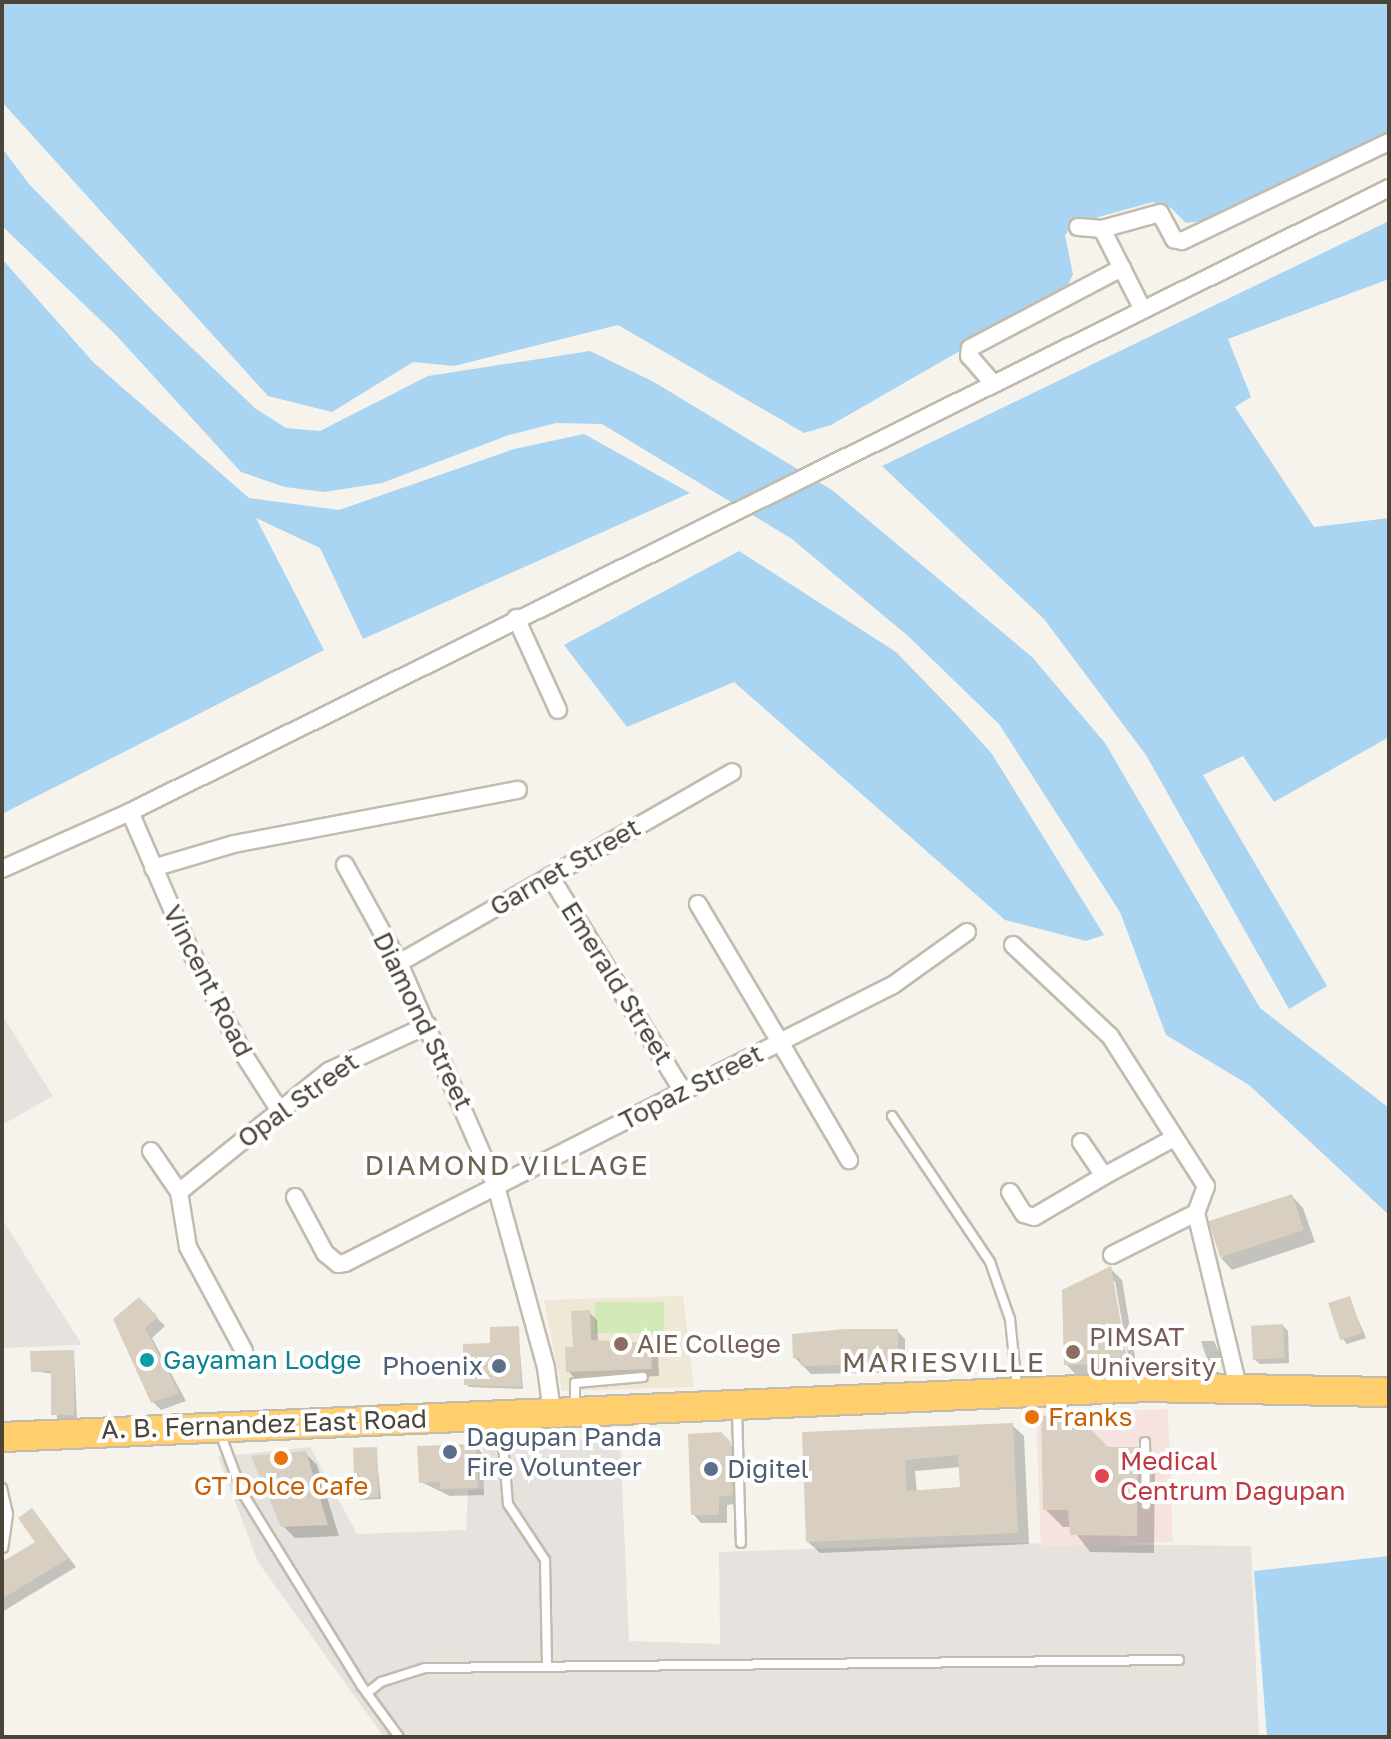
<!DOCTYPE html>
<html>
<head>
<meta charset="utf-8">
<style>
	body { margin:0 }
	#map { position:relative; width:1391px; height:1739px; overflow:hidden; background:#f6f3ec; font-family:"Golos Text",sans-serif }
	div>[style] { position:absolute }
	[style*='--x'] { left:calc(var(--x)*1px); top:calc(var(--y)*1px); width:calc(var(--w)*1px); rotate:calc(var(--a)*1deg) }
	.industrial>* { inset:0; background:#e6e2dd }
	.education>* { inset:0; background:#efe8d6 }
	.medical>* { inset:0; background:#f6e3e0; transform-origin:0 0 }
	.green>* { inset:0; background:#d2eab5; transform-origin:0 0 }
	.water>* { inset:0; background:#a9d4f2 }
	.shadow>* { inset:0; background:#0003 }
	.building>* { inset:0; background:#d8cfc1; transform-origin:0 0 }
	.roads { filter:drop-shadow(2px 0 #c2bbae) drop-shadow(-2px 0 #c2bbae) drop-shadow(0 2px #c2bbae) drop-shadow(0 -2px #c2bbae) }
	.lane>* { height:8px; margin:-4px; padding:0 4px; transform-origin:4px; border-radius:4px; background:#fff }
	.street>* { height:16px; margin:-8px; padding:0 8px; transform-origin:8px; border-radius:8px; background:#fff }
	.highway>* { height:28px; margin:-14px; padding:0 14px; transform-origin:14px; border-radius:14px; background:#ffcf6e }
	.dots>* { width:22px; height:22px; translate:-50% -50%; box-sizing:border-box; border:4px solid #fff; border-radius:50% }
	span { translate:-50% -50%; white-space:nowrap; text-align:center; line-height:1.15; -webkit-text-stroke:8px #fff; paint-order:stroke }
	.street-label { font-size:26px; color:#4b4439 }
	.education-label { font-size:26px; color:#785e54 }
	.left { translate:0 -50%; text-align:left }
	.culture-label { font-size:26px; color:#0d838f }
	.service-label { font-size:26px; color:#4e5e75 }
	.right { translate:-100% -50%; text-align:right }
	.food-label { font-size:26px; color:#c56008 }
	.health-label { font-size:26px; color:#be3a42 }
	.neighbourhood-label { font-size:28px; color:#6e6250; letter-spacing:2px }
	.frame { position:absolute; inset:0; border:4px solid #4b4439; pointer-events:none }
</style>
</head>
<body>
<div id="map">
	<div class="industrial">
		<i style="clip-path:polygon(2px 1015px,53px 1096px,2px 1125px)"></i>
		<i style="clip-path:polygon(2px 1219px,82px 1345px,2px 1348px)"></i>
		<i style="clip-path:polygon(620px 1437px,629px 1641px,720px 1644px,719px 1552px,993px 1543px,1251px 1546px,1259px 1737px,384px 1737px,258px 1562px,218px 1457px,310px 1447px,357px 1534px,466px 1530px,468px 1490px,484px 1489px,483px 1444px)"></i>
	</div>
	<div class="education">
		<i style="clip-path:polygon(683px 1296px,694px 1387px,562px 1391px,544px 1300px)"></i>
	</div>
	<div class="medical">
		<i style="left:1168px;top:1409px;width:133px;height:132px;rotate:88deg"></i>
	</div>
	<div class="green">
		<i style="left:664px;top:1302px;width:31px;height:69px;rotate:90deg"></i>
	</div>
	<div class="water">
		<i style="clip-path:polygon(2px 2px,1389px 2px,1389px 137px,1202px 221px,1186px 223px,1170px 207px,1153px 202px,1073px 224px,1065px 235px,1073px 274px,1066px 290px,831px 425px,804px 433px,618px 325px,454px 366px,413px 362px,332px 412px,268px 396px,2px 102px)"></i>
		<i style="clip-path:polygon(2px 148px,29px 184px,152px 310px,256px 409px,286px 428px,320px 431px,428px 376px,590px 351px,654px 382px,832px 490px,1032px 657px,1105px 743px,1260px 1008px,1389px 1108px,1389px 1215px,1249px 1085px,1166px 1035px,1120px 912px,999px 724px,908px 636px,792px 539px,602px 424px,556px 423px,509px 435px,382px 483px,324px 492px,285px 487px,241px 472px,115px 334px,2px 226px)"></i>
		<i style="clip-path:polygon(1389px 221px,1389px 279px,1228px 339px,1251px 397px,1235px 407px,1314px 527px,1389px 518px,1389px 737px,1274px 802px,1243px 756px,1203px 775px,1327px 986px,1289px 1009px,1146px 755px,1044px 619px,882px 466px)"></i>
		<i style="clip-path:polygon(2px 259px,93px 362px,249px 498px,339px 510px,514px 449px,584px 434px,690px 493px,363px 639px,320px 548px,256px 518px,324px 650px,2px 814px)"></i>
		<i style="clip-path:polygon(739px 551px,896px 652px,957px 715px,992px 754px,1104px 935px,1086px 941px,1005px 920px,734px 682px,627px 727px,564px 645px)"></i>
		<i style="clip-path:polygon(1389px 1556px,1389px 1737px,1267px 1737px,1254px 1571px)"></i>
	</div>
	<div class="shadow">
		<i style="clip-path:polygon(1292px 1196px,1303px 1208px,1315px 1242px,1232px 1270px,1221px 1258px)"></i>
		<i style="clip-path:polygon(evenodd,1110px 1268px,1122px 1280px,1138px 1375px,1077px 1376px,1066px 1364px,1110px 1268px,1111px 1281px,1115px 1281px,1131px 1373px,1127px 1374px,1111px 1281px)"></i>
		<i style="clip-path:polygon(1349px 1298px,1366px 1338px,1347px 1344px,1342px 1338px)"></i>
		<i style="clip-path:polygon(139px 1300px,165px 1326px,152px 1338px,186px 1401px,161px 1410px,153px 1402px)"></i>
		<i style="clip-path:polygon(589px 1312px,597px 1320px,598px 1342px,650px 1345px,658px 1353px,659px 1376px,576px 1379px,568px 1371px)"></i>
		<i style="clip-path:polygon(1283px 1326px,1288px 1331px,1289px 1363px,1260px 1364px,1254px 1359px)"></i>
		<i style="clip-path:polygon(518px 1328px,523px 1389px,469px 1387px,466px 1384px,493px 1345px)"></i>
		<i style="clip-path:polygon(897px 1331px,905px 1339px,905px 1372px,811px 1374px,795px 1358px)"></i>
		<i style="clip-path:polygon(1201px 1341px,1214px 1341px,1223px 1361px,1208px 1362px)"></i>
		<i style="clip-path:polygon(74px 1352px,77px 1418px,57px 1418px,53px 1374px,33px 1371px)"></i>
		<i style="clip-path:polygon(evenodd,1012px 1425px,1024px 1436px,1029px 1544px,820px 1553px,808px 1542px,804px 1434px,1012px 1425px,961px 1467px,962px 1489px,917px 1493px,915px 1471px,961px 1467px)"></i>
		<i style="clip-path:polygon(720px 1434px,739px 1453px,740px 1503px,727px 1505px,727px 1523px,701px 1523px,693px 1514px)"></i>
		<i style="clip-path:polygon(475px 1446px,483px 1454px,484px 1495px,450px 1496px,421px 1482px)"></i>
		<i style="clip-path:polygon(376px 1449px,381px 1499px,360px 1500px,358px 1497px)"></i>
		<i style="clip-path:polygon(1108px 1449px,1137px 1449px,1155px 1466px,1154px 1553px,1090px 1552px,1071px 1527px,1063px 1527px,1045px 1509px)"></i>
		<i style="clip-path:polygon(305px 1453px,317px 1465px,339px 1536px,295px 1538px,283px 1526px)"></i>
		<i style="clip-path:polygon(32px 1510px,76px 1567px,2px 1612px,2px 1565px,38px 1543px)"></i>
	</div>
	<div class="building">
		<i style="left:1292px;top:1194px;width:38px;height:88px;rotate:72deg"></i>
		<i style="clip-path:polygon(1111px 1266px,1128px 1364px,1064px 1365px,1062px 1290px)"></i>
		<i style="left:1350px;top:1296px;width:39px;height:23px;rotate:72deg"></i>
		<i style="clip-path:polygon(139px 1297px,158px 1317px,145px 1328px,179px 1393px,151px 1403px,113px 1319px)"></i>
		<i style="clip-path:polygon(590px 1310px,591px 1340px,651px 1343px,652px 1369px,566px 1372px,565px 1347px,573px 1347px,571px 1311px)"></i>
		<i style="left:1283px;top:1324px;width:34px;height:32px;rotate:87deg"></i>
		<i style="clip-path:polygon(519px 1326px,521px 1387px,464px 1385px,463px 1344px,490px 1343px,490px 1327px)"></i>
		<i style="clip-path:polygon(845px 1329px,898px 1329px,898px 1364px,801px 1366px,800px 1358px,793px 1358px,792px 1334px)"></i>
		<i style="clip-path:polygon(74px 1350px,74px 1415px,51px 1415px,51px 1371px,31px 1372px,30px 1351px)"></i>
		<i style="clip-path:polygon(1041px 1416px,1079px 1417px,1108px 1447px,1138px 1447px,1137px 1536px,1070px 1535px,1068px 1510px,1043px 1510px)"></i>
		<i style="clip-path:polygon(evenodd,1013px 1423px,1018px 1533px,806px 1542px,802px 1432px,1013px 1423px,958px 1455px,960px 1487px,907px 1491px,905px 1460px,958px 1455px)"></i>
		<i style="clip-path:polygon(721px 1432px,731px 1442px,733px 1495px,719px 1497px,719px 1515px,691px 1515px,688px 1434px)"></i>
		<i style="clip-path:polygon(476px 1444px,478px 1488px,440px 1489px,440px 1482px,419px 1483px,417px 1446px)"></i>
		<i style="left:377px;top:1447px;width:50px;height:24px;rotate:88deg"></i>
		<i style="clip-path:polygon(306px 1451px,328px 1525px,281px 1527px,251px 1456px)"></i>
		<i style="clip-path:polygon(32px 1508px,69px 1558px,2px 1599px,2px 1562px,35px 1542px,18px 1518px)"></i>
	</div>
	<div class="roads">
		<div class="lane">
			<i style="--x:892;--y:1116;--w:176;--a:56.1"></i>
			<i style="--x:990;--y:1262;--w:60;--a:70.7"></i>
			<i style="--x:1010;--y:1319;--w:69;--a:84.2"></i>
			<i style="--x:575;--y:1406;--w:23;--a:-90"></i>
			<i style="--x:575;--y:1383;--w:68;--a:-5"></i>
			<i style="--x:737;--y:1411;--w:132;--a:88.3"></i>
			<i style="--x:501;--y:1419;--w:85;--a:85.3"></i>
			<i style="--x:508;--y:1504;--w:67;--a:56.5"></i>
			<i style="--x:545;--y:1560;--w:107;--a:88.9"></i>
			<i style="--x:220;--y:1433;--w:63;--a:69.6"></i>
			<i style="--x:242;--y:1492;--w:227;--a:58.3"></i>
			<i style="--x:361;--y:1685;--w:64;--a:53.8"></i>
			<i style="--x:1145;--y:1442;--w:63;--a:89.1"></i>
			<i style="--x:2;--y:1488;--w:27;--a:77"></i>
			<i style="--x:8;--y:1514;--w:34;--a:98"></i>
			<i style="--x:367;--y:1693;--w:18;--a:-38"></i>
			<i style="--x:381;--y:1682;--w:46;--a:-17.7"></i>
			<i style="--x:425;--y:1668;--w:754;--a:-0.61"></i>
		</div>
		<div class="street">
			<i style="--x:1078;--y:227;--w:24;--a:5"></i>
			<i style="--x:1143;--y:310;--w:91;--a:-116.8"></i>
			<i style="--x:1102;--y:229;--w:60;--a:-15.4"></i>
			<i style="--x:1160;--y:213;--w:30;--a:62"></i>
			<i style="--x:1174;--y:239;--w:8;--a:14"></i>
			<i style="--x:1182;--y:241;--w:229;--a:-25.6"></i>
			<i style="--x:991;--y:381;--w:33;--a:-131"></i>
			<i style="--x:969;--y:356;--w:8;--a:-83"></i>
			<i style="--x:970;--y:348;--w:172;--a:-27.8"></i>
			<i style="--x:516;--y:618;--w:101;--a:65.5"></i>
			<i style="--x:130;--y:812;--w:144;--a:66.6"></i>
			<i style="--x:187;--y:944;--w:125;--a:62.8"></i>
			<i style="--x:244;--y:1055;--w:63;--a:57.3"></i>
			<i style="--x:345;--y:865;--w:112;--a:61.1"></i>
			<i style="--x:399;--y:963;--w:243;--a:66.5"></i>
			<i style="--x:496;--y:1186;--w:189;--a:74.6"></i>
			<i style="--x:546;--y:1368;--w:44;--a:82.2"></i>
			<i style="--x:153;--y:868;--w:84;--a:-16.5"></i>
			<i style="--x:234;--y:844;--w:289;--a:-10.8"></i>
			<i style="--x:2;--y:869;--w:140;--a:-24"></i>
			<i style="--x:130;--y:812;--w:1405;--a:-26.36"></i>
			<i style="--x:550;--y:876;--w:253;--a:58.3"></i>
			<i style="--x:698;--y:904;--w:161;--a:59.3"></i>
			<i style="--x:780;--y:1042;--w:127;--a:-26.8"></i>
			<i style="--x:893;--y:985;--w:91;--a:-35.6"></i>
			<i style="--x:1013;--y:945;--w:133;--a:43.2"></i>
			<i style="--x:1110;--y:1036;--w:178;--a:57.4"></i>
			<i style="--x:1206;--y:1186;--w:29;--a:110"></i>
			<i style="--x:1196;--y:1213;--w:179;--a:76.4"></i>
			<i style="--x:399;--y:963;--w:384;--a:-29.8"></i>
			<i style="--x:1081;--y:1142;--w:41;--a:55.9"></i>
			<i style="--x:1104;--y:1176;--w:80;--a:-28.5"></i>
			<i style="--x:151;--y:1151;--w:50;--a:55.7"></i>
			<i style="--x:179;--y:1192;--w:56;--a:80.7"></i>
			<i style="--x:188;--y:1247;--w:118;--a:61.7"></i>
			<i style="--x:179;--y:1192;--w:193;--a:-38.9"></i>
			<i style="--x:329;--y:1071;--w:109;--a:-24.9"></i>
			<i style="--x:1010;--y:1192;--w:26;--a:58"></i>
			<i style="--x:1024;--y:1214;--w:10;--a:17"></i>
			<i style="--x:1034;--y:1217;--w:81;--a:-30.4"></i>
			<i style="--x:295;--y:1197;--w:64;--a:61.8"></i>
			<i style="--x:325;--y:1253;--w:17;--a:40"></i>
			<i style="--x:338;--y:1264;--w:7;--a:-8"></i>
			<i style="--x:345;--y:1263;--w:488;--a:-26.9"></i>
			<i style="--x:780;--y:1042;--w:137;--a:59.7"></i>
			<i style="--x:1112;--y:1255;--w:94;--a:-26.6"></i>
		</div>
		<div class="highway">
			<i style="--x:2;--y:1437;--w:1144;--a:-2.5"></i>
			<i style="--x:1145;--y:1387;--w:244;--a:1.2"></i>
		</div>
	</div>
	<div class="dots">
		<i style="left:621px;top:1344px;background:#8d6e63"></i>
		<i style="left:1073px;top:1352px;background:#8d6e63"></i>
		<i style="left:147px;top:1360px;background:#0f9aa8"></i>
		<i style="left:499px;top:1366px;background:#5c6f8a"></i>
		<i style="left:1032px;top:1417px;background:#e8710a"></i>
		<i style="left:450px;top:1452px;background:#5c6f8a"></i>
		<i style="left:281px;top:1458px;background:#e8710a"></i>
		<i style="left:711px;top:1469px;background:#5c6f8a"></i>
		<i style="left:1102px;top:1476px;background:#e0444e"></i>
	</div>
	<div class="street-label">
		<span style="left:565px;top:867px;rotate:-30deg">Garnet Street</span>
		<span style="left:208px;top:981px;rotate:63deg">Vincent Road</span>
		<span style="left:617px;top:983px;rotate:58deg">Emerald Street</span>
		<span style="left:423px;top:1021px;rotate:64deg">Diamond Street</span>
		<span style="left:691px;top:1087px;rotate:-27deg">Topaz Street</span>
		<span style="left:298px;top:1100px;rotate:-36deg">Opal Street</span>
		<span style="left:264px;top:1424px;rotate:-2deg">A. B. Fernandez East Road</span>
	</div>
	<div class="education-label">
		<span class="left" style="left:1089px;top:1352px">PIMSAT<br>University</span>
		<span class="left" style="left:637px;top:1344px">AIE College</span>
	</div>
	<div class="culture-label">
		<span class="left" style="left:163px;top:1360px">Gayaman Lodge</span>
	</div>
	<div class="service-label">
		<span class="right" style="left:483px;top:1366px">Phoenix</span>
		<span class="left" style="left:466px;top:1452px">Dagupan Panda<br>Fire Volunteer</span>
		<span class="left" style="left:727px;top:1469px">Digitel</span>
	</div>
	<div class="food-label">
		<span class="left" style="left:1048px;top:1417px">Franks</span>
		<span style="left:281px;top:1486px">GT Dolce Cafe</span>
	</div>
	<div class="health-label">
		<span class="left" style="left:1120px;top:1476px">Medical<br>Centrum Dagupan</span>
	</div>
	<div class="neighbourhood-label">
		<span style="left:507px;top:1165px">DIAMOND VILLAGE</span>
		<span style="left:944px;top:1362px">MARIESVILLE</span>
	</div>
	<div class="frame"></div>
</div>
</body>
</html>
